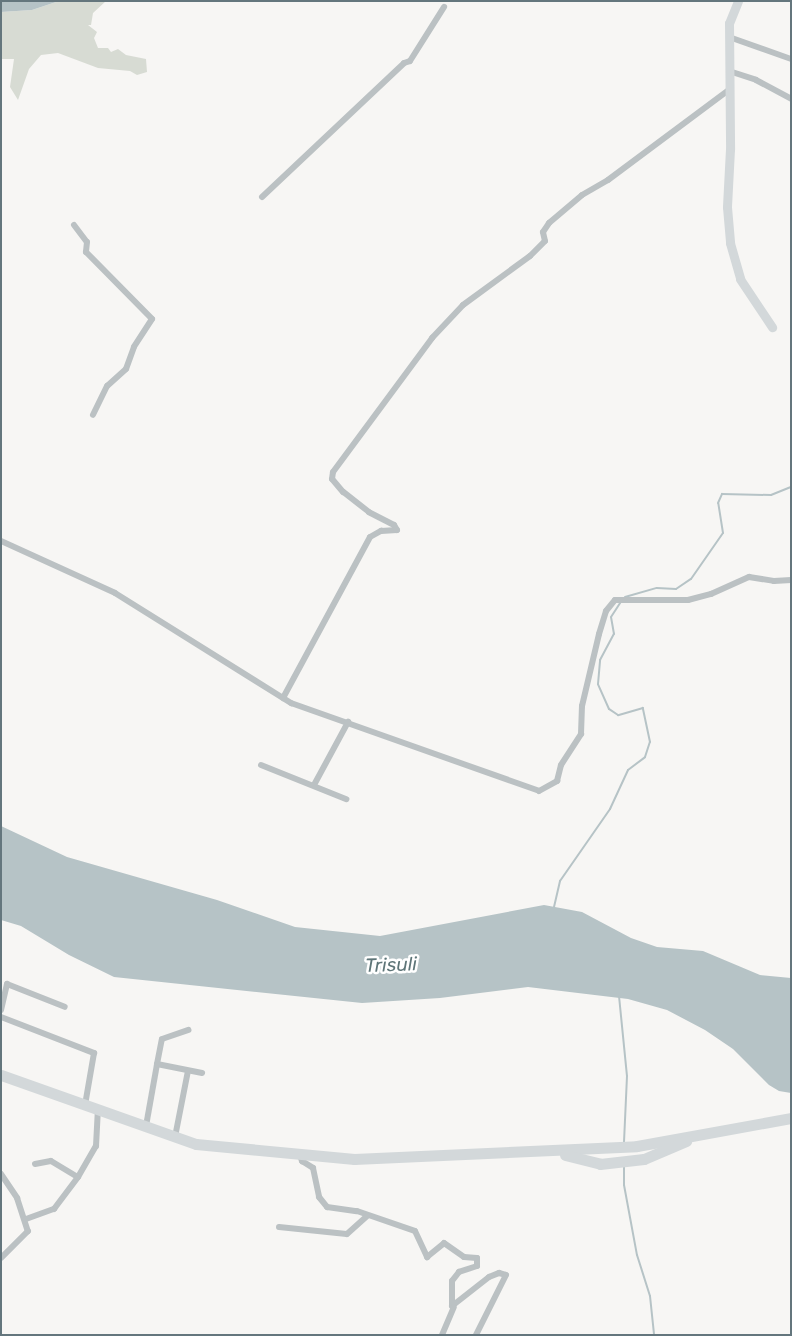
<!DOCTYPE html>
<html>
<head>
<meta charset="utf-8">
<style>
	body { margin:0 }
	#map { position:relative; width:792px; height:1336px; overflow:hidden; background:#f7f6f4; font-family:Rubik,sans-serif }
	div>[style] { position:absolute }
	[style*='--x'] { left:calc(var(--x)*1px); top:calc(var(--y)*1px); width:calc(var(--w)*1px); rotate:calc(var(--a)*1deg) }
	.green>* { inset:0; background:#d7dbd3 }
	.water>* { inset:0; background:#b6c3c6 }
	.stream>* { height:2px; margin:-1px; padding:0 1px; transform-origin:1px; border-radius:1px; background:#b6c3c6 }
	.street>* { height:6px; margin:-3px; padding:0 3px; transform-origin:3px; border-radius:3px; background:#bbc1c3 }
	.secondary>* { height:9px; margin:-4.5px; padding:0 4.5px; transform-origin:4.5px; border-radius:4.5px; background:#d3d8da }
	.highway>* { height:11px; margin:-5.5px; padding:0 5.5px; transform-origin:5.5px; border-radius:5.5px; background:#d3d8da }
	span { translate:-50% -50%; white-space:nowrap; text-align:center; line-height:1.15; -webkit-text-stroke:5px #fff; paint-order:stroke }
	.water-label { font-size:19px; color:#5e7578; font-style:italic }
	.frame { position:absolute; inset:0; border:2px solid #64767d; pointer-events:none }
</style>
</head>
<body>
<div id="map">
	<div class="green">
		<i style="clip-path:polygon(59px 1px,106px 1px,93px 13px,91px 25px,88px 25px,97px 32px,94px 38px,98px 48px,108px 48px,111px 52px,118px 49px,126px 55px,146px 59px,147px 72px,137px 75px,130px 71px,98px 68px,58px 53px,41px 55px,29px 69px,18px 100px,10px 87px,14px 59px,1px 59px,1px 12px,32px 10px)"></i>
	</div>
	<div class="water">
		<i style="clip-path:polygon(1px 1px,59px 1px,32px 10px,1px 12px)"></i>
		<i style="clip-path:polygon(1px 826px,67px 857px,217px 900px,295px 927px,380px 936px,544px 905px,582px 912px,631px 938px,657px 947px,703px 951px,760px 975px,791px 978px,791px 1093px,779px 1091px,769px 1085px,733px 1049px,705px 1030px,667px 1010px,628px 999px,528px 987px,440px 998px,362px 1003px,114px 977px,69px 955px,21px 926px,1px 920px)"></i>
	</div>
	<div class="stream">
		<i style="--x:625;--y:597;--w:33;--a:-16"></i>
		<i style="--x:657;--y:588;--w:19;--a:3"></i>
		<i style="--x:676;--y:589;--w:18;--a:-34"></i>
		<i style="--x:691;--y:579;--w:56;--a:-55.2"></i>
		<i style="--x:723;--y:533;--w:30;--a:-99"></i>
		<i style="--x:718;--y:503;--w:10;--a:-66"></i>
		<i style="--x:722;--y:494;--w:49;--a:1.2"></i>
		<i style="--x:771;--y:495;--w:22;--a:-22"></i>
		<i style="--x:554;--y:907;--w:27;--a:-77"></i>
		<i style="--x:560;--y:881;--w:88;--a:-55.2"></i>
		<i style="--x:610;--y:809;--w:43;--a:-65.2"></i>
		<i style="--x:628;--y:770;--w:21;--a:-37"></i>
		<i style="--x:645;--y:757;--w:16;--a:-72"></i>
		<i style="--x:650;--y:742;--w:35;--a:-102"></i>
		<i style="--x:643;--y:708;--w:26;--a:164"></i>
		<i style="--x:618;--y:715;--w:11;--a:-146"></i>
		<i style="--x:609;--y:709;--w:27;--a:-114"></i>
		<i style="--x:598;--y:684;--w:24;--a:-85"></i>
		<i style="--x:600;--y:660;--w:30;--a:-62"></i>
		<i style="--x:614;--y:634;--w:17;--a:-100"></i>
		<i style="--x:611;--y:617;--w:17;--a:-57"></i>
		<i style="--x:619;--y:996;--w:80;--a:84.3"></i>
		<i style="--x:627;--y:1076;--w:67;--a:92.6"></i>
		<i style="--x:624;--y:1165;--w:20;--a:90"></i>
		<i style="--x:624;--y:1185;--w:71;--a:79.5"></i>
		<i style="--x:637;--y:1255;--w:43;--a:72.4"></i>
		<i style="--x:650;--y:1296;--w:39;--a:84"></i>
	</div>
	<div class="street">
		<i style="--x:729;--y:37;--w:66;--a:19.5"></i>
		<i style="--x:729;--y:71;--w:28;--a:18"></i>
		<i style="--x:756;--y:80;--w:40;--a:28"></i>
		<i style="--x:262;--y:197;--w:195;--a:-43.3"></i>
		<i style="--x:404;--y:63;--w:6;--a:-18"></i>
		<i style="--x:410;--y:61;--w:64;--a:-57.8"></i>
		<i style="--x:74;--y:225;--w:21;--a:53"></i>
		<i style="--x:87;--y:242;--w:10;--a:96"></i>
		<i style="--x:86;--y:252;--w:94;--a:45.4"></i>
		<i style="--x:152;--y:319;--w:33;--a:123"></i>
		<i style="--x:134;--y:347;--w:23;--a:110"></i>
		<i style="--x:126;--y:369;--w:25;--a:138"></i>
		<i style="--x:107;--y:386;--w:32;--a:116"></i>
		<i style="--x:1;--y:541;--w:125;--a:24.5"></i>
		<i style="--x:115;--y:593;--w:208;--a:32"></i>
		<i style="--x:291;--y:703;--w:263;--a:19.5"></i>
		<i style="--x:539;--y:791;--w:21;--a:-29"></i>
		<i style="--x:557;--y:781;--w:16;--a:-76"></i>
		<i style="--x:561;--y:765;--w:37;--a:-57"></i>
		<i style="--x:581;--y:734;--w:28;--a:-88"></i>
		<i style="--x:582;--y:706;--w:74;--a:-76.7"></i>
		<i style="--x:599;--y:634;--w:24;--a:-73"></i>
		<i style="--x:606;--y:611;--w:14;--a:-51"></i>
		<i style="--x:615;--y:600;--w:73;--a:0"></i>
		<i style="--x:688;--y:600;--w:24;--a:-15"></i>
		<i style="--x:711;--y:594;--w:42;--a:-24.1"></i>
		<i style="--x:749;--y:577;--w:25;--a:9"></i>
		<i style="--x:774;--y:581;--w:17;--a:-3"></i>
		<i style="--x:283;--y:698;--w:183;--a:-61.6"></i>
		<i style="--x:370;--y:537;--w:13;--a:-29"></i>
		<i style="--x:381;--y:531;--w:16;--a:-4"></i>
		<i style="--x:397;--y:530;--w:6;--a:-121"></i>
		<i style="--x:394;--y:525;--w:28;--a:-153"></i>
		<i style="--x:369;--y:512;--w:33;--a:-142"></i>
		<i style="--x:343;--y:492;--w:17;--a:-130"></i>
		<i style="--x:332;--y:479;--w:7;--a:-82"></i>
		<i style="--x:333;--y:472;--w:167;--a:-53.5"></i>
		<i style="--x:432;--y:338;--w:45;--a:-46.8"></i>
		<i style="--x:463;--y:305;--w:83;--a:-36.2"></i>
		<i style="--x:530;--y:256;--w:21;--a:-45"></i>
		<i style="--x:545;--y:241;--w:9;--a:-103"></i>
		<i style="--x:543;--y:232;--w:11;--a:-56"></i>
		<i style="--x:549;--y:223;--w:43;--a:-40.3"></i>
		<i style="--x:582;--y:195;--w:30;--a:-30"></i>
		<i style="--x:608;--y:180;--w:152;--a:-36.7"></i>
		<i style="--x:261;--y:765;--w:92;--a:21.8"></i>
		<i style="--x:314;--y:785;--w:72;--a:-61.6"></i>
		<i style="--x:1;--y:1010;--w:27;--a:-77"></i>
		<i style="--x:7;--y:984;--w:62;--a:21.6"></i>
		<i style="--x:1;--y:1017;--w:100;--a:21.2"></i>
		<i style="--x:94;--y:1053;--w:53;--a:99.8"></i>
		<i style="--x:157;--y:1064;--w:25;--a:-79"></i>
		<i style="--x:162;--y:1039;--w:28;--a:-19"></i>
		<i style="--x:146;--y:1126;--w:63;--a:-79.9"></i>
		<i style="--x:157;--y:1064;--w:46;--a:11.3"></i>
		<i style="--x:175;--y:1137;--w:67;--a:-78.9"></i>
		<i style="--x:299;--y:1153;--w:9;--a:69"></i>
		<i style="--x:302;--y:1161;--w:13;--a:32"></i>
		<i style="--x:313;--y:1168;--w:30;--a:78"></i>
		<i style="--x:319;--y:1197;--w:13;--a:51"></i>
		<i style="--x:327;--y:1207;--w:30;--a:8"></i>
		<i style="--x:357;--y:1211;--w:61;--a:19"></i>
		<i style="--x:415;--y:1231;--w:29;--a:65"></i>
		<i style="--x:427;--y:1257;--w:22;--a:-39"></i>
		<i style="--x:444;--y:1243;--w:24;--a:35"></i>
		<i style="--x:464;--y:1257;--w:13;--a:4"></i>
		<i style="--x:477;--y:1258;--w:8;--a:90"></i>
		<i style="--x:477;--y:1266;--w:19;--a:162"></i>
		<i style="--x:459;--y:1272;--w:11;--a:128"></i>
		<i style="--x:452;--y:1281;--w:25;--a:90"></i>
		<i style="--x:452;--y:1306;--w:47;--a:-38.1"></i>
		<i style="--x:489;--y:1277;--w:11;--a:-22"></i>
		<i style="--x:499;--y:1273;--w:7;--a:16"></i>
		<i style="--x:506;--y:1275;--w:67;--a:116.6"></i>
		<i style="--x:35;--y:1164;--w:16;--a:-11"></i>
		<i style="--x:51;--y:1161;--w:31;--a:31"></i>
		<i style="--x:1;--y:1174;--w:29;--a:56"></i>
		<i style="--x:17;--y:1198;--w:35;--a:72"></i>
		<i style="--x:28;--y:1231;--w:38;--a:135"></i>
		<i style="--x:26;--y:1219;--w:30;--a:-20"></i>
		<i style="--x:54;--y:1209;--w:40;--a:-53"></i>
		<i style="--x:78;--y:1177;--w:36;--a:-60"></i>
		<i style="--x:96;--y:1146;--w:37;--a:-87"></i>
		<i style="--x:279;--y:1227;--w:68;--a:5.9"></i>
		<i style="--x:347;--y:1234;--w:27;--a:-42"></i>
		<i style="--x:442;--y:1335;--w:30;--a:-67"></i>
	</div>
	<div class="secondary">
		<i style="--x:738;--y:1;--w:24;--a:112"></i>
		<i style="--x:729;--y:23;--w:126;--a:89.5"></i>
		<i style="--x:730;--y:149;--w:58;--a:93"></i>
		<i style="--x:727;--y:207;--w:36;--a:85"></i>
		<i style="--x:730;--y:243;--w:37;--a:74"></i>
		<i style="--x:740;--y:279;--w:58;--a:56.3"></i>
	</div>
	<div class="highway">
		<i style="--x:1;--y:1075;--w:207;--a:19.5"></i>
		<i style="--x:196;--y:1144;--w:159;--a:5.4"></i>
		<i style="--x:354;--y:1159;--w:283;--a:-2.6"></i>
		<i style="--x:637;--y:1146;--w:157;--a:-10.3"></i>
		<i style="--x:565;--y:1155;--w:36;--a:14"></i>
		<i style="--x:600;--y:1164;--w:44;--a:-6.5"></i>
		<i style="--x:644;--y:1159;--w:46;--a:-23.2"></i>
	</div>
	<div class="water-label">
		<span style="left:391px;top:965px;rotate:-2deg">Trisuli</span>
	</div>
	<div class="frame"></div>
</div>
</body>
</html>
